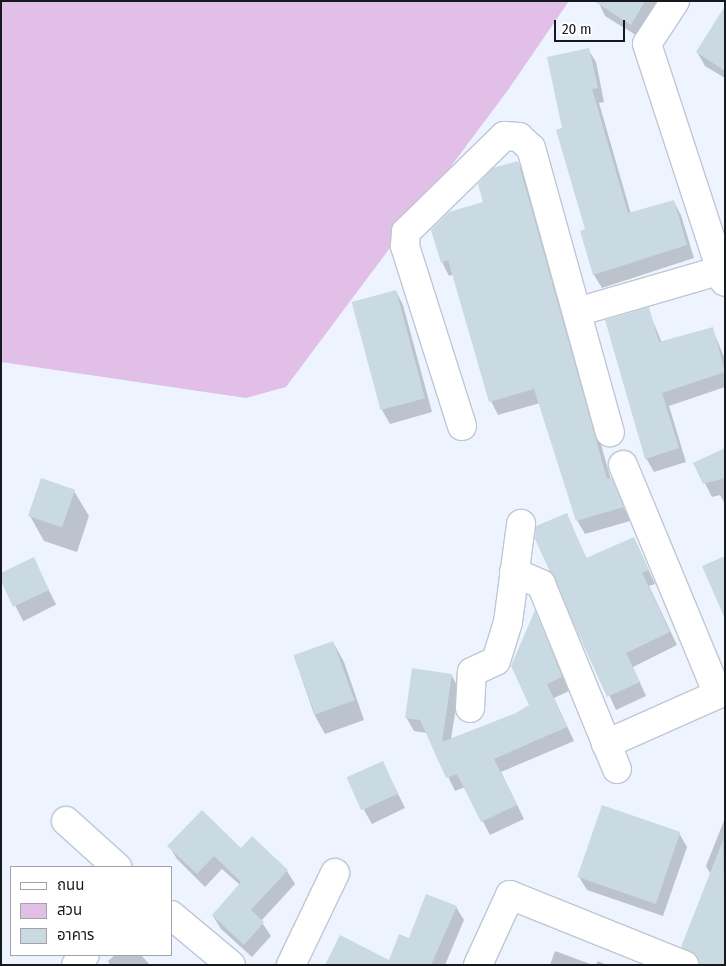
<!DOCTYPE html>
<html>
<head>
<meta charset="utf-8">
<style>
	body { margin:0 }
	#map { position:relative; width:726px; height:966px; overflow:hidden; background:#edf4ff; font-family:"Fira Sans Condensed","Noto Sans Thai",sans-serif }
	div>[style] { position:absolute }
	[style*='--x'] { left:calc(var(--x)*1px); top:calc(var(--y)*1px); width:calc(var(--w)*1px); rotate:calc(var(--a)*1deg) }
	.green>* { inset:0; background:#e1bfe6 }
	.shadow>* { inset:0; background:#0003; transform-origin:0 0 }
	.building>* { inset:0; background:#c9dae2; transform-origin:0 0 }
	.roads { filter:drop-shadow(1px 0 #bfc7d4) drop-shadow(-1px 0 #bfc7d4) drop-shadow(0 1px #bfc7d4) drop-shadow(0 -1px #bfc7d4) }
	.minor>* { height:28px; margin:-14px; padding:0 14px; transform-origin:14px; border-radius:14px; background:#fff }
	span { translate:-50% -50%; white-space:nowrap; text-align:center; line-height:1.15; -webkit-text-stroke:4px #fff; paint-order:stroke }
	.frame { position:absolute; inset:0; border:2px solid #16191e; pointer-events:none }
	.legend { position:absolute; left:10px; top:866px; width:162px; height:90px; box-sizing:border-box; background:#fff; border:1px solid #a2a3a5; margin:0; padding:6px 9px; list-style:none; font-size:15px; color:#16191e }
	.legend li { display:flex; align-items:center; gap:10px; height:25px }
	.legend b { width:25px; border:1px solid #a2a3a5 }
	.scale { position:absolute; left:554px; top:20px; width:71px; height:22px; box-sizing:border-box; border:2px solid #16191e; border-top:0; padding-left:6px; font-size:15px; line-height:18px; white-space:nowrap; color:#16191e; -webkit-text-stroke:4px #fff; paint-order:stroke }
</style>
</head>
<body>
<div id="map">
	<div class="green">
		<i style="clip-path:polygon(1px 1px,569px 1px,508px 90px,286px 387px,246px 398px,1px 362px)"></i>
	</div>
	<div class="shadow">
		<i style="clip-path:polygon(598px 1px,661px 1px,639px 37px,605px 16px)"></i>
		<i style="clip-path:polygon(725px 9px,725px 78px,705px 66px,697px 52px)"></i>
		<i style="clip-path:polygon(588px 49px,596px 62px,604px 102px,599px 103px,631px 214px,674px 202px,681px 215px,694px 258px,602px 288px,594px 275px,582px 232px,587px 230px,564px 129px)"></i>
		<i style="clip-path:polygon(518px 163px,526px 176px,611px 480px,630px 521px,585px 534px,577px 520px,540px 403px,498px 415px,491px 401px,454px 274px,449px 276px,442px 262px)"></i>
		<i style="clip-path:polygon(396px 291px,403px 305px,432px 412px,390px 424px,382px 410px)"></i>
		<i style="clip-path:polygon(648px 309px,662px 343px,712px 328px,725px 359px,725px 387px,669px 406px,686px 462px,654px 472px,646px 458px)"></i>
		<i style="clip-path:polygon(725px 449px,725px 504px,720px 495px,712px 497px,695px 464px)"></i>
		<i style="clip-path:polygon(74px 491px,89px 516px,77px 552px,44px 541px,30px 516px)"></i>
		<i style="clip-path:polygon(566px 515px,587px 559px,634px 538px,655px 584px,649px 586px,677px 645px,633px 667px,646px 696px,616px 710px,561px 588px)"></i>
		<i style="left:33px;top:559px;width:51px;height:37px;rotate:63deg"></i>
		<i style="clip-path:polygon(535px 612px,569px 691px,554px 698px,574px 741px,501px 772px,524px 819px,490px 835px,465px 787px,455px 791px,427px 733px,414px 731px,406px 717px,452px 676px,459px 689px,451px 739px,517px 714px,531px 705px)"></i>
		<i style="clip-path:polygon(333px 642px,344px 662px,364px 720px,325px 734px,314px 714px,294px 656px)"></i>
		<i style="clip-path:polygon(383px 763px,405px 808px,372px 824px,364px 810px)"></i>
		<i style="clip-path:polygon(725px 818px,725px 965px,693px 965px,683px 947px,711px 875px,706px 866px)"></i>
		<i style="clip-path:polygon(679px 833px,687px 847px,663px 916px,587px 890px,579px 877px)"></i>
		<i style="clip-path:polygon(252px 838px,287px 871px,295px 884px,261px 921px,271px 936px,252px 957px,221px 929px,213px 916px,240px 885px,222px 869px,205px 887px,177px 859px,169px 846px,241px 850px)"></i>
		<i style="clip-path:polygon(456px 907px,464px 920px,445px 965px,326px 965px,390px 961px,410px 940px)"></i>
		<i style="clip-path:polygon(555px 951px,593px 965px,550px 965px)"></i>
		<i style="clip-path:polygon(115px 955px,141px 955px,150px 965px,110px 965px,108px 961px)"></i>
		<i style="clip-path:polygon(598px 961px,607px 965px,596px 965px)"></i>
	</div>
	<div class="building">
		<i style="clip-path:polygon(594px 1px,645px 1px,631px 25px)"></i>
		<i style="clip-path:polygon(725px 6px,725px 71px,696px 52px)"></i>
		<i style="clip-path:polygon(589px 48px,598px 88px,592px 89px,628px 213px,674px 200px,687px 245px,593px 275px,580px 231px,585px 229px,556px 130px,562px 128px,547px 57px)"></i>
		<i style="clip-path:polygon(518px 161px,607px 479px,612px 478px,624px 507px,576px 521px,534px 389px,489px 402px,448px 260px,441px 263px,431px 230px,449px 212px,483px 202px,478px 184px,493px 168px)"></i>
		<i style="left:396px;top:290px;width:112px;height:46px;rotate:75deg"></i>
		<i style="clip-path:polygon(649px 307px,659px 342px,713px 327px,725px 372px,662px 393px,679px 448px,645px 459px,605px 320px)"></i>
		<i style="clip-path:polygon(725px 448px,725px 478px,703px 484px,693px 463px)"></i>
		<i style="left:41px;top:478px;width:36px;height:40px;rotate:19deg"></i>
		<i style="clip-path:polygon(567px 513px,586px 558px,634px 537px,649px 570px,642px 573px,670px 632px,626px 653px,640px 682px,607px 697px,535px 539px,536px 526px)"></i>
		<i style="clip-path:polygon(725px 556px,725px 619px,702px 566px)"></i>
		<i style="clip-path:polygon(34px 557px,49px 590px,13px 607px,1px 581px,1px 573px)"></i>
		<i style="clip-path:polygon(535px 610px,562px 677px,547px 684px,567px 727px,494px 759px,517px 805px,481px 822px,457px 774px,446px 778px,420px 720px,405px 718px,412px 668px,452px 674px,442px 742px,516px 713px,529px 705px,511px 666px)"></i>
		<i style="left:333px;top:641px;width:63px;height:42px;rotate:70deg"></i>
		<i style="left:383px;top:761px;width:36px;height:40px;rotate:66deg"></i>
		<i style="left:602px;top:805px;width:83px;height:76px;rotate:19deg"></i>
		<i style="clip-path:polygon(202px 810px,241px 848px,252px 836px,288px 870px,251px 910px,264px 922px,244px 945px,212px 915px,241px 882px,214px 856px,197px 874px,167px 846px)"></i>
		<i style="clip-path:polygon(723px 840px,725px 965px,699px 965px,696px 955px,681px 947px)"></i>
		<i style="clip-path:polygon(426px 894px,457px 906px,431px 965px,325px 965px,340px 935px,389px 960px,399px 934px,409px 938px)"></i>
	</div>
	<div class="roads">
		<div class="minor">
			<i style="--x:675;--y:1;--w:51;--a:123.1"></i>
			<i style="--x:647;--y:44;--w:250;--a:71.9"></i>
			<i style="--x:577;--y:312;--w:154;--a:-16.2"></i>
			<i style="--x:462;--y:426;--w:189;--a:-107.6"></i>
			<i style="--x:405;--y:246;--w:14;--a:-86"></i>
			<i style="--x:406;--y:232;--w:137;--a:-44.4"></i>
			<i style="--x:504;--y:136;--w:15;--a:4"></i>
			<i style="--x:519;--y:137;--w:16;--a:43"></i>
			<i style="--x:531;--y:148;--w:295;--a:74.5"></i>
			<i style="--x:623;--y:465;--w:248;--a:67.5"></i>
			<i style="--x:514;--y:572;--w:30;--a:24"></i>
			<i style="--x:541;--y:584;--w:200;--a:67.7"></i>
			<i style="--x:470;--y:708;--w:36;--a:-87"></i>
			<i style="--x:472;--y:672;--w:26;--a:-25"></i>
			<i style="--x:496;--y:661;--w:41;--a:-72.9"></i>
			<i style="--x:508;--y:622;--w:99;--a:-82.4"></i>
			<i style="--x:606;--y:744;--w:130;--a:-24"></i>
			<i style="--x:66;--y:821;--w:69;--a:42"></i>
			<i style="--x:171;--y:915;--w:78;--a:39.8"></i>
			<i style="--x:76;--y:965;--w:13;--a:-48"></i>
			<i style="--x:291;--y:965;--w:102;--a:-64.4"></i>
			<i style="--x:478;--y:965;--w:77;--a:-65.4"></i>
			<i style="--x:510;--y:895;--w:188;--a:21.9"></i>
		</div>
	</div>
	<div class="frame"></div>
	<ul class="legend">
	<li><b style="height:6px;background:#fff"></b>ถนน</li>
	<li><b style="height:14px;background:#e1bfe6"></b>สวน</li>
	<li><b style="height:14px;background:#c9dae2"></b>อาคาร</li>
	</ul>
	<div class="scale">20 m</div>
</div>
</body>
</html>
